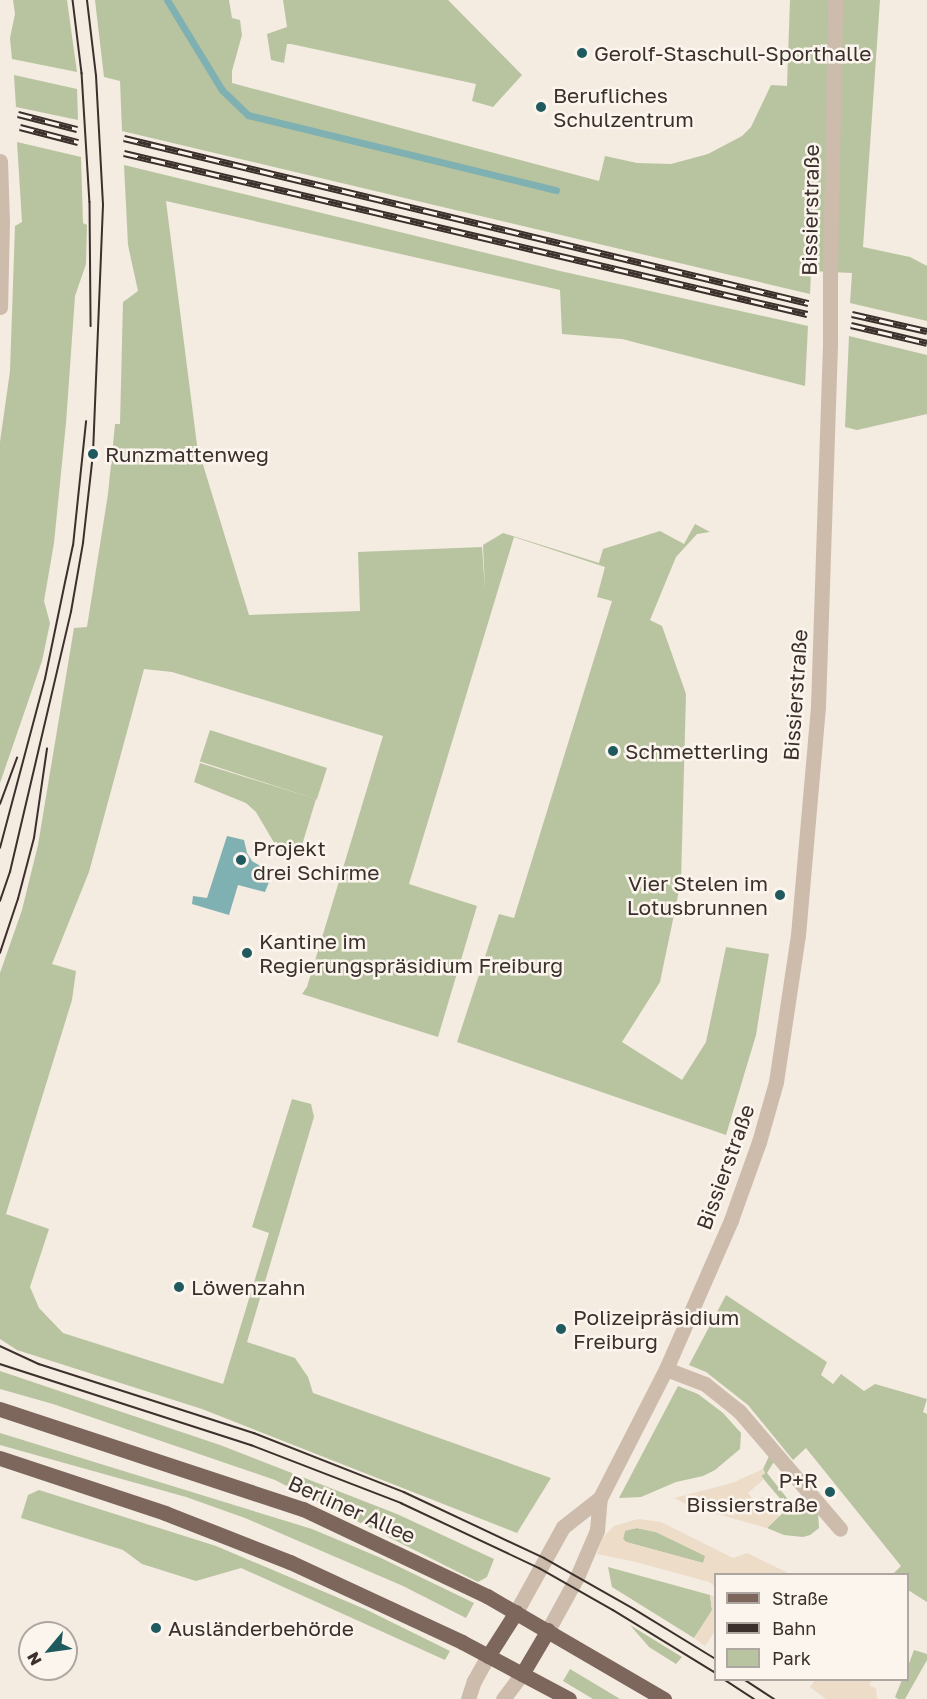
<!DOCTYPE html>
<html>
<head>
<meta charset="utf-8">
<style>
	body { margin:0 }
	#map { position:relative; width:927px; height:1699px; overflow:hidden; background:#f4ebe1; font-family:"Golos Text",sans-serif }
	div>[style] { position:absolute }
	[style*='--x'] { left:calc(var(--x)*1px); top:calc(var(--y)*1px); width:calc(var(--w)*1px); rotate:calc(var(--a)*1deg) }
	.green>* { inset:0; background:#b8c4a0; transform-origin:0 0 }
	.plaza>* { inset:0; background:#ecdcc8 }
	.water>* { inset:0; background:#7fb0b2 }
	.stream>* { height:7px; margin:-3.5px; padding:0 3.5px; transform-origin:3.5px; border-radius:3.5px; background:#7fb0b2 }
	.minor>* { height:15px; margin:-7.5px; padding:0 7.5px; transform-origin:7.5px; border-radius:7.5px; background:#cdbbac }
	.major>* { height:15px; margin:-7.5px; padding:0 7.5px; transform-origin:7.5px; border-radius:7.5px; background:#7d675c }
	.tram>* { height:1.5px; margin:-0.75px; padding:0 0.75px; transform-origin:0.75px; border-radius:0.75px; background:#3b302b }
	.rail>* { height:7px; margin-top:-3.5px; transform-origin:0; background:repeating-linear-gradient(90deg,#fbf5ee 0 14px,#3b302b 0 28px); box-sizing:border-box; border-block:2px solid #3b302b }
	.minor-bridge>* { height:15px; margin:-7.5px; padding:0 7.5px; transform-origin:7.5px; border-radius:7.5px; background:#cdbbac }
	.dots>* { width:16px; height:16px; translate:-50% -50%; box-sizing:border-box; border:3px solid #fbf5ee; border-radius:50% }
	span { translate:-50% -50%; white-space:nowrap; text-align:center; line-height:1.15; -webkit-text-stroke:5px #fbf5ee; paint-order:stroke }
	.poi-label { font-size:21px; color:#3b302b }
	.left { translate:0 -50%; text-align:left }
	.right { translate:-100% -50%; text-align:right }
	.street-label { font-size:21px; color:#3b302b }
	.legend { position:absolute; left:714px; top:1573px; width:195px; height:108px; box-sizing:border-box; background:#fbf5ee; border:2px solid #aea6a0; margin:0; padding:8px 10px; list-style:none; font-size:18px; color:#3b302b }
	.legend li { display:flex; align-items:center; gap:12px; height:30px }
	.legend b { width:30px; border:2px solid #aea6a0 }
	.north { position:absolute; left:18px; top:1621px; width:60px; height:60px; box-sizing:border-box; background:#fbf5ee; border:2px solid #aea6a0; border-radius:50%; rotate:241deg; font-size:16px; font-weight:700; line-height:24px; text-align:center; color:#3b302b }
	.north::after { content:''; display:block; margin:auto; width:21px; height:27px; background:#1f5a5e; clip-path:polygon(50% 0,100% 100%,50% 72%,0 100%) }
</style>
</head>
<body>
<div id="map">
	<div class="green">
		<i style="clip-path:polygon(13px 0,67px 0,77px 72px,12px 59px,10px 38px,15px 14px)"></i>
		<i style="clip-path:polygon(95px 0,229px 0,232px 18px,240px 20px,242px 35px,232px 71px,232px 83px,599px 181px,605px 156px,637px 163px,671px 164px,708px 154px,742px 136px,751px 127px,771px 85px,787px 86px,790px 0,880px 0,863px 247px,910px 257px,927px 266px,927px 321px,850px 303px,852px 273px,811px 271px,810px 294px,122px 131px,120px 81px,104px 77px)"></i>
		<i style="clip-path:polygon(283px 0,448px 0,522px 75px,493px 107px,472px 101px,476px 84px,291px 44px,287px 44px,284px 63px,271px 60px,267px 34px,287px 27px)"></i>
		<i style="clip-path:polygon(14px 75px,77px 89px,78px 120px,16px 107px)"></i>
		<i style="clip-path:polygon(17px 142px,81px 157px,83px 223px,87px 225px,86px 264px,75px 296px,66px 423px,54px 543px,44px 601px,50px 623px,42px 661px,0 783px,0 442px,10px 371px,15px 226px,22px 222px)"></i>
		<i style="clip-path:polygon(124px 165px,560px 271px,808px 326px,805px 386px,622px 339px,562px 334px,560px 290px,166px 201px,197px 445px,249px 615px,360px 611px,358px 552px,482px 547px,485px 590px,483px 545px,503px 533px,599px 563px,603px 549px,660px 531px,684px 544px,695px 524px,710px 532px,697px 534px,676px 557px,650px 620px,662px 626px,686px 694px,681px 881px,660px 982px,622px 1042px,682px 1080px,706px 1042px,726px 947px,769px 954px,756px 1035px,726px 1135px,457px 1042px,499px 914px,514px 918px,612px 601px,597px 597px,605px 567px,514px 537px,409px 884px,477px 906px,438px 1037px,302px 994px,307px 987px,383px 736px,172px 672px,144px 669px,89px 872px,52px 964px,76px 971px,72px 1000px,6px 1214px,49px 1229px,30px 1287px,39px 1308px,63px 1333px,223px 1384px,269px 1233px,252px 1227px,292px 1099px,311px 1104px,314px 1117px,247px 1342px,295px 1358px,308px 1377px,313px 1393px,551px 1478px,517px 1533px,202px 1409px,17px 1350px,0 1339px,0 973px,22px 910px,38px 845px,74px 628px,87px 627px,108px 494px,115px 424px,120px 424px,123px 302px,138px 291px,128px 245px)"></i>
		<i style="clip-path:polygon(849px 336px,927px 355px,927px 414px,857px 430px,845px 427px)"></i>
		<i style="left:210px;top:730px;width:123px;height:33px;rotate:18deg"></i>
		<i style="clip-path:polygon(200px 763px,316px 799px,298px 858px,284px 854px,276px 846px,256px 812px,246px 803px,194px 782px)"></i>
		<i style="clip-path:polygon(726px 1295px,827px 1362px,821px 1375px,833px 1384px,841px 1374px,864px 1391px,875px 1384px,927px 1399px,923px 1412px,927px 1414px,927px 1602px,908px 1590px,908px 1574px,893px 1574px,901px 1566px,806px 1448px,793px 1460px,748px 1405px,706px 1372px,689px 1365px)"></i>
		<i style="clip-path:polygon(0 1371px,220px 1445px,397px 1514px,494px 1559px,487px 1577px,478px 1582px,275px 1480px,53px 1404px,0 1389px)"></i>
		<i style="clip-path:polygon(678px 1386px,698px 1394px,723px 1413px,741px 1433px,740px 1449px,715px 1470px,703px 1476px,676px 1482px,641px 1497px,619px 1498px)"></i>
		<i style="clip-path:polygon(0 1433px,312px 1529px,381px 1558px,474px 1603px,466px 1618px,403px 1586px,245px 1518px,186px 1497px,0 1445px)"></i>
		<i style="clip-path:polygon(770px 1454px,775px 1460px,767px 1473px,794px 1507px,807px 1496px,818px 1513px,819px 1528px,810px 1535px,803px 1537px,784px 1535px,767px 1528px,788px 1508px,761px 1476px,765px 1473px,763px 1469px)"></i>
		<i style="clip-path:polygon(39px 1490px,216px 1546px,367px 1610px,450px 1651px,445px 1660px,241px 1568px,196px 1581px,142px 1564px,123px 1550px,21px 1518px,28px 1495px)"></i>
		<i style="clip-path:polygon(637px 1528px,656px 1532px,706px 1556px,703px 1563px,626px 1542px,623px 1539px,625px 1530px)"></i>
		<i style="clip-path:polygon(608px 1567px,710px 1595px,712px 1610px,708px 1618px,694px 1638px,612px 1587px)"></i>
		<i style="clip-path:polygon(630px 1625px,682px 1657px,676px 1664px,649px 1647px)"></i>
		<i style="clip-path:polygon(914px 1650px,927px 1654px,927px 1660px,905px 1699px,898px 1699px,895px 1697px,902px 1680px,908px 1680px,908px 1666px)"></i>
		<i style="clip-path:polygon(570px 1669px,620px 1699px,593px 1699px,563px 1681px)"></i>
	</div>
	<div class="plaza">
		<i style="clip-path:polygon(763px 1469px,765px 1473px,761px 1476px,764px 1479px,748px 1493px,755px 1502px,762px 1497px,779px 1516px,767px 1528px,690px 1506px,674px 1498px,732px 1483px)"></i>
		<i style="clip-path:polygon(evenodd,638px 1519px,661px 1522px,733px 1558px,747px 1553px,790px 1574px,716px 1574px,715px 1586px,709px 1582px,636px 1562px,597px 1554px,603px 1537px,614px 1526px,638px 1519px,637px 1528px,656px 1532px,705px 1556px,703px 1563px,626px 1542px,623px 1539px,625px 1531px,637px 1528px)"></i>
		<i style="clip-path:polygon(710px 1595px,715px 1596px,715px 1631px,705px 1646px,694px 1638px,712px 1610px)"></i>
		<i style="clip-path:polygon(815px 1680px,871px 1680px,870px 1686px,876px 1688px,877px 1699px,826px 1699px,810px 1687px)"></i>
	</div>
	<div class="water">
		<i style="clip-path:polygon(227px 836px,244px 840px,247px 853px,252px 861px,262px 867px,271px 877px,265px 892px,238px 885px,229px 915px,192px 904px,193px 896px,207px 898px)"></i>
	</div>
	<div class="stream">
		<i style="--x:167;--y:0;--w:105;--a:58.6"></i>
		<i style="--x:222;--y:90;--w:36;--a:44"></i>
		<i style="--x:248;--y:115;--w:317;--a:13.7"></i>
	</div>
	<div class="minor">
		<i style="--x:0;--y:161;--w:60;--a:88.1"></i>
		<i style="--x:2;--y:221;--w:86;--a:91.3"></i>
		<i style="--x:830;--y:272;--w:272;--a:-88.9"></i>
		<i style="--x:666;--y:1369;--w:42;--a:21"></i>
		<i style="--x:705;--y:1384;--w:43;--a:38.5"></i>
		<i style="--x:739;--y:1411;--w:155;--a:49.4"></i>
		<i style="--x:516;--y:1612;--w:97;--a:-61.1"></i>
		<i style="--x:563;--y:1527;--w:47;--a:-38.1"></i>
		<i style="--x:600;--y:1498;--w:145;--a:-62.9"></i>
		<i style="--x:666;--y:1369;--w:163;--a:-66.4"></i>
		<i style="--x:731;--y:1220;--w:83;--a:-70.3"></i>
		<i style="--x:759;--y:1142;--w:62;--a:-74.2"></i>
		<i style="--x:776;--y:1082;--w:149;--a:-81.5"></i>
		<i style="--x:798;--y:935;--w:230;--a:-85"></i>
		<i style="--x:818;--y:706;--w:364;--a:-88.1"></i>
		<i style="--x:548;--y:1630;--w:60;--a:-61.3"></i>
		<i style="--x:577;--y:1577;--w:51;--a:-66.9"></i>
		<i style="--x:597;--y:1530;--w:32;--a:-85"></i>
		<i style="--x:468;--y:1699;--w:19;--a:-72"></i>
		<i style="--x:474;--y:1681;--w:29;--a:-61"></i>
		<i style="--x:503;--y:1699;--w:31;--a:-53"></i>
	</div>
	<div class="major">
		<i style="--x:0;--y:1409;--w:319;--a:18.3"></i>
		<i style="--x:303;--y:1509;--w:204;--a:25.3"></i>
		<i style="--x:487;--y:1596;--w:205;--a:30.2"></i>
		<i style="--x:0;--y:1458;--w:174;--a:18.4"></i>
		<i style="--x:165;--y:1513;--w:134;--a:21.4"></i>
		<i style="--x:290;--y:1562;--w:190;--a:24.9"></i>
		<i style="--x:462;--y:1642;--w:121;--a:28"></i>
		<i style="--x:488;--y:1656;--w:52;--a:-57.5"></i>
		<i style="--x:522;--y:1674;--w:51;--a:-59.4"></i>
	</div>
	<div class="tram">
		<i style="--x:73;--y:0;--w:74;--a:83"></i>
		<i style="--x:82;--y:73;--w:129;--a:86.5"></i>
		<i style="--x:90;--y:202;--w:124;--a:89.5"></i>
		<i style="--x:0;--y:804;--w:49;--a:-69.7"></i>
		<i style="--x:0;--y:848;--w:175;--a:-75.1"></i>
		<i style="--x:45;--y:679;--w:103;--a:-78.3"></i>
		<i style="--x:66;--y:578;--w:33;--a:-78"></i>
		<i style="--x:73;--y:546;--w:125;--a:-84"></i>
		<i style="--x:0;--y:901;--w:31;--a:-71"></i>
		<i style="--x:10;--y:872;--w:267;--a:-76.8"></i>
		<i style="--x:71;--y:612;--w:70;--a:-80.1"></i>
		<i style="--x:83;--y:543;--w:90;--a:-83.6"></i>
		<i style="--x:93;--y:454;--w:249;--a:-87.7"></i>
		<i style="--x:103;--y:205;--w:129;--a:-93.1"></i>
		<i style="--x:96;--y:76;--w:77;--a:-96.8"></i>
		<i style="--x:0;--y:953;--w:57;--a:-71.6"></i>
		<i style="--x:18;--y:899;--w:63;--a:-75.3"></i>
		<i style="--x:34;--y:838;--w:90;--a:-81.7"></i>
		<i style="--x:0;--y:1346;--w:43;--a:24.8"></i>
		<i style="--x:39;--y:1364;--w:226;--a:17.8"></i>
		<i style="--x:254;--y:1433;--w:161;--a:21.5"></i>
		<i style="--x:404;--y:1492;--w:155;--a:25.2"></i>
		<i style="--x:544;--y:1558;--w:103;--a:29.5"></i>
		<i style="--x:634;--y:1609;--w:96;--a:31.4"></i>
		<i style="--x:0;--y:1364;--w:264;--a:17.9"></i>
		<i style="--x:251;--y:1445;--w:161;--a:21.1"></i>
		<i style="--x:401;--y:1503;--w:153;--a:25.2"></i>
		<i style="--x:539;--y:1568;--w:85;--a:29.6"></i>
		<i style="--x:613;--y:1610;--w:121;--a:31.5"></i>
		<i style="--x:725;--y:1680;--w:35;--a:33"></i>
		<i style="--x:745;--y:1680;--w:35;--a:33"></i>
	</div>
	<div class="rail">
		<i style="--x:18;--y:114;--w:61;--a:14.3"></i>
		<i style="--x:20;--y:127;--w:60;--a:14.5"></i>
		<i style="--x:124;--y:138;--w:704;--a:13.56"></i>
		<i style="--x:124;--y:153;--w:702;--a:13.26"></i>
		<i style="--x:852;--y:314;--w:77;--a:12.8"></i>
		<i style="--x:851;--y:325;--w:78;--a:13.3"></i>
	</div>
	<div class="minor-bridge">
		<i style="--x:830;--y:342;--w:70;--a:-90"></i>
	</div>
	<div class="dots">
		<i style="left:582px;top:53px;background:#1f5a5e"></i>
		<i style="left:541px;top:107px;background:#1f5a5e"></i>
		<i style="left:93px;top:454px;background:#1f5a5e"></i>
		<i style="left:613px;top:751px;background:#1f5a5e"></i>
		<i style="left:241px;top:860px;background:#1f5a5e"></i>
		<i style="left:780px;top:895px;background:#1f5a5e"></i>
		<i style="left:247px;top:953px;background:#1f5a5e"></i>
		<i style="left:179px;top:1287px;background:#1f5a5e"></i>
		<i style="left:561px;top:1329px;background:#1f5a5e"></i>
		<i style="left:830px;top:1492px;background:#1f5a5e"></i>
		<i style="left:156px;top:1628px;background:#1f5a5e"></i>
	</div>
	<div class="poi-label">
		<span class="left" style="left:594px;top:53px">Gerolf-Staschull-Sporthalle</span>
		<span class="left" style="left:553px;top:107px">Berufliches<br>Schulzentrum</span>
		<span class="left" style="left:105px;top:454px">Runzmattenweg</span>
		<span class="left" style="left:625px;top:751px">Schmetterling</span>
		<span class="left" style="left:253px;top:860px">Projekt<br>drei Schirme</span>
		<span class="right" style="left:768px;top:895px">Vier Stelen im<br>Lotusbrunnen</span>
		<span class="left" style="left:259px;top:953px">Kantine im<br>Regierungspräsidium Freiburg</span>
		<span class="left" style="left:191px;top:1287px">Löwenzahn</span>
		<span class="left" style="left:573px;top:1329px">Polizeipräsidium<br>Freiburg</span>
		<span class="right" style="left:818px;top:1492px">P+R<br>Bissierstraße</span>
		<span class="left" style="left:168px;top:1628px">Ausländerbehörde</span>
	</div>
	<div class="street-label">
		<span style="left:810px;top:210px;rotate:-89deg">Bissierstraße</span>
		<span style="left:795px;top:695px;rotate:-86deg">Bissierstraße</span>
		<span style="left:725px;top:1167px;rotate:-70deg">Bissierstraße</span>
		<span style="left:352px;top:1509px;rotate:24deg">Berliner Allee</span>
	</div>
	<ul class="legend">
	<li><b style="height:8px;background:#7d675c"></b>Straße</li>
	<li><b style="height:8px;background:#3b302b"></b>Bahn</li>
	<li><b style="height:16px;background:#b8c4a0"></b>Park</li>
	</ul>
	<div class="north">N</div>
</div>
</body>
</html>
